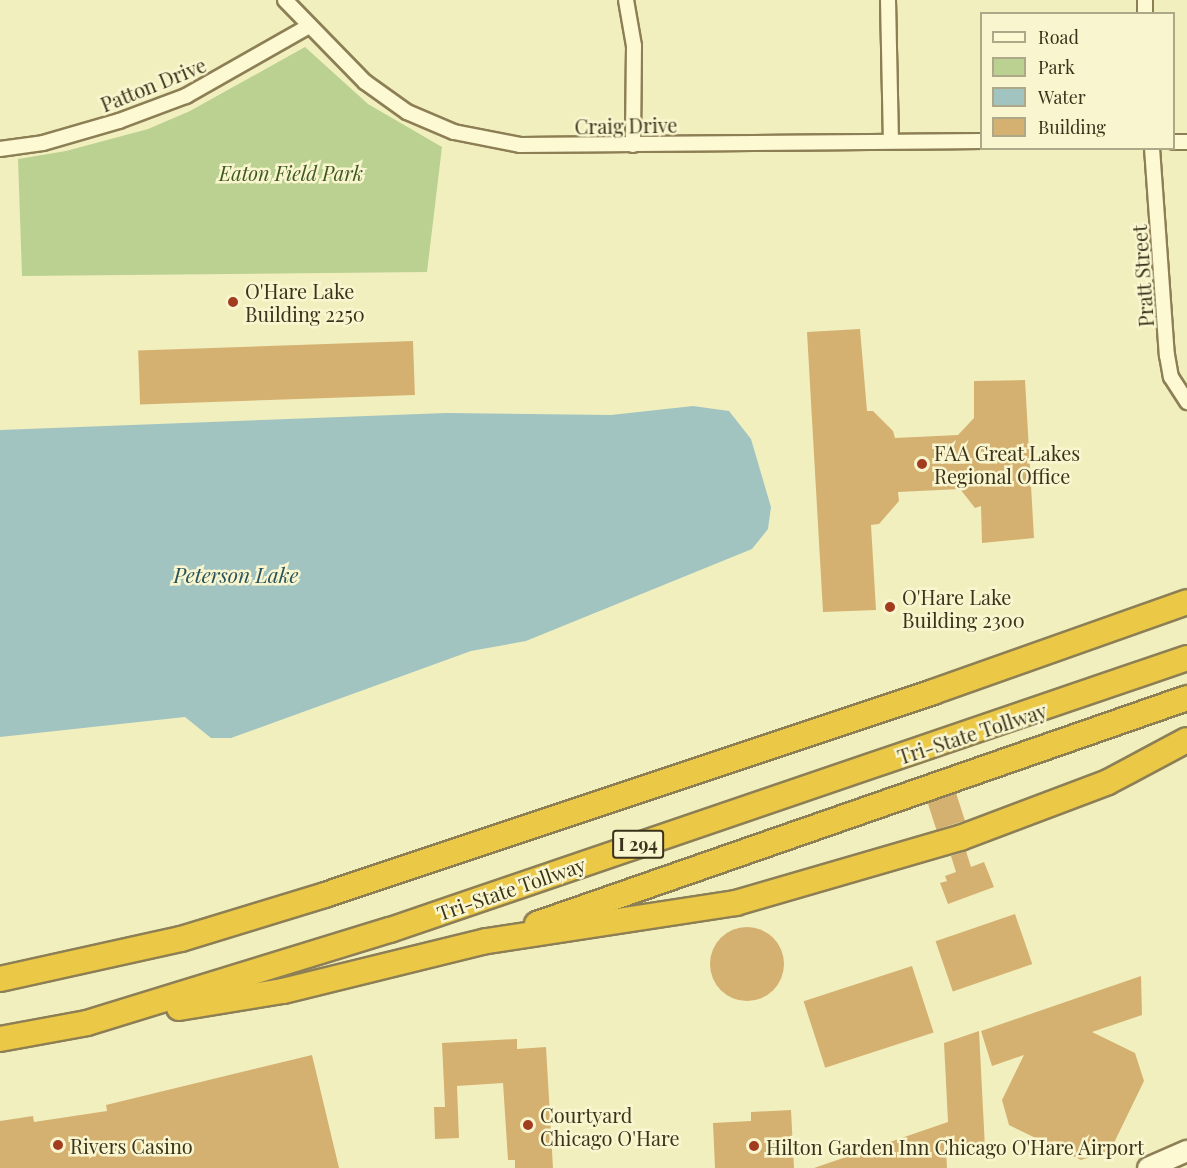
<!DOCTYPE html>
<html>
<head>
<meta charset="utf-8">
<style>
	body { margin:0 }
	#map { position:relative; width:1187px; height:1168px; overflow:hidden; background:#f2efbf; font-family:"Playfair Display",serif }
	div>[style] { position:absolute }
	[style*='--x'] { left:calc(var(--x)*1px); top:calc(var(--y)*1px); width:calc(var(--w)*1px); rotate:calc(var(--a)*1deg) }
	.green>* { inset:0; background:#bbd191 }
	.water>* { inset:0; background:#a2c4c1 }
	.building>* { inset:0; background:#d4b170; transform-origin:0 0 }
	.round { border-radius:50% }
	.roads { filter:drop-shadow(2px 0 #8d7f55) drop-shadow(-2px 0 #8d7f55) drop-shadow(0 2px #8d7f55) drop-shadow(0 -2px #8d7f55) }
	.street>* { height:14px; margin:-7px; padding:0 7px; transform-origin:7px; border-radius:7px; background:#fcf9d3 }
	.secondary>* { height:20px; margin:-10px; padding:0 10px; transform-origin:10px; border-radius:10px; background:#fcf9d3 }
	.highway>* { height:24px; margin:-12px; padding:0 12px; transform-origin:12px; border-radius:12px; background:#ebc846 }
	.dots>* { width:16px; height:16px; translate:-50% -50%; box-sizing:border-box; border:3px solid #f9f6cf; border-radius:50% }
	span { translate:-50% -50%; white-space:nowrap; text-align:center; line-height:1.15; -webkit-text-stroke:5px #f9f6cf; paint-order:stroke }
	.shield-label span { padding:2px 4px; background:#f9f6cf; border:2px solid; border-radius:4px; -webkit-text-stroke-width:0 }
	.shield-label { font-size:18px; color:#3b321b; font-weight:700 }
	.street-label { font-size:20px; color:#3b321b }
	.park-label { font-size:20px; color:#3e5920; font-style:italic }
	.poi-label { font-size:20px; color:#3b321b }
	.left { translate:0 -50%; text-align:left }
	.water-label { font-size:21px; color:#29545c; font-style:italic }
	.legend { position:absolute; left:980px; top:12px; width:195px; height:138px; box-sizing:border-box; background:#f9f6cf; border:2px solid #ada887; margin:0; padding:8px 10px; list-style:none; font-size:18px; color:#3b321b }
	.legend li { display:flex; align-items:center; gap:12px; height:30px }
	.legend b { width:30px; border:2px solid #ada887 }
</style>
</head>
<body>
<div id="map">
	<div class="green">
		<i style="clip-path:polygon(305px 47px,368px 104px,442px 147px,427px 272px,22px 276px,18px 159px,66px 151px,148px 129px,190px 111px)"></i>
	</div>
	<div class="water">
		<i style="clip-path:polygon(693px 406px,729px 411px,751px 439px,771px 507px,768px 529px,752px 549px,526px 641px,471px 651px,231px 738px,211px 738px,185px 717px,0 737px,0 430px,446px 413px,611px 415px)"></i>
	</div>
	<div class="building">
		<i style="clip-path:polygon(860px 329px,867px 411px,873px 411px,893px 431px,895px 438px,958px 435px,974px 418px,974px 381px,1025px 380px,1034px 538px,982px 543px,981px 506px,975px 508px,960px 489px,898px 492px,899px 501px,879px 524px,871px 525px,876px 610px,823px 612px,807px 332px)"></i>
		<i style="left:413px;top:341px;width:54px;height:275px;rotate:88deg"></i>
		<i style="left:956px;top:793px;width:29px;height:30px;rotate:72deg"></i>
		<i style="clip-path:polygon(966px 851px,971px 867px,984px 862px,994px 887px,948px 904px,940px 883px,947px 881px,945px 876px,956px 872px,951px 856px)"></i>
		<i style="left:1015px;top:914px;width:53px;height:84px;rotate:71deg"></i>
		<i class="round" style="left:710px;top:927px;width:74px;height:74px"></i>
		<i style="left:912px;top:966px;width:70px;height:114px;rotate:72deg"></i>
		<i style="clip-path:polygon(1141px 976px,1142px 1015px,1092px 1032px,1135px 1053px,1144px 1081px,1110px 1151px,1081px 1160px,1009px 1125px,1002px 1100px,1024px 1055px,992px 1066px,981px 1031px)"></i>
		<i style="clip-path:polygon(979px 1031px,985px 1148px,946px 1151px,947px 1168px,814px 1168px,948px 1122px,944px 1043px)"></i>
		<i style="clip-path:polygon(517px 1039px,517px 1049px,546px 1047px,553px 1168px,515px 1168px,515px 1160px,508px 1160px,503px 1083px,457px 1086px,459px 1138px,435px 1139px,434px 1107px,445px 1107px,442px 1043px)"></i>
		<i style="clip-path:polygon(312px 1055px,339px 1168px,0 1168px,0 1121px,33px 1116px,34px 1122px,107px 1111px,106px 1105px)"></i>
		<i style="clip-path:polygon(791px 1110px,794px 1168px,715px 1168px,713px 1123px,751px 1121px,751px 1112px)"></i>
	</div>
	<div class="roads">
		<div class="street">
			<i style="--x:285;--y:0;--w:115;--a:45.7"></i>
			<i style="--x:365;--y:82;--w:52;--a:35.5"></i>
			<i style="--x:407;--y:112;--w:51;--a:23.1"></i>
			<i style="--x:454;--y:132;--w:67;--a:11.1"></i>
			<i style="--x:520;--y:145;--w:462;--a:-0.5"></i>
			<i style="--x:626;--y:0;--w:47;--a:80.1"></i>
			<i style="--x:634;--y:46;--w:99;--a:90.6"></i>
			<i style="--x:888;--y:0;--w:141;--a:88.8"></i>
			<i style="--x:1145;--y:0;--w:14;--a:90"></i>
			<i style="--x:1174;--y:142;--w:13;--a:0"></i>
			<i style="--x:1152;--y:148;--w:208;--a:85.9"></i>
			<i style="--x:1167;--y:355;--w:22;--a:80"></i>
			<i style="--x:1171;--y:377;--w:30;--a:57"></i>
			<i style="--x:0;--y:149;--w:43;--a:-7.9"></i>
			<i style="--x:43;--y:143;--w:79;--a:-16.1"></i>
			<i style="--x:119;--y:121;--w:72;--a:-20.5"></i>
			<i style="--x:186;--y:96;--w:142;--a:-29.6"></i>
		</div>
		<div class="secondary">
			<i style="--x:1148;--y:1168;--w:43;--a:-23.6"></i>
		</div>
		<div class="highway">
			<i style="--x:537;--y:924;--w:688;--a:-19.17"></i>
			<i style="--x:0;--y:979;--w:185;--a:-12.5"></i>
			<i style="--x:181;--y:939;--w:151;--a:-17"></i>
			<i style="--x:325;--y:895;--w:641;--a:-18.46"></i>
			<i style="--x:933;--y:692;--w:269;--a:-19.5"></i>
			<i style="--x:179;--y:1008;--w:105;--a:-9.3"></i>
			<i style="--x:283;--y:991;--w:210;--a:-13.8"></i>
			<i style="--x:487;--y:941;--w:252;--a:-8.7"></i>
			<i style="--x:736;--y:903;--w:233;--a:-16.2"></i>
			<i style="--x:960;--y:838;--w:158;--a:-20.7"></i>
			<i style="--x:1108;--y:782;--w:89;--a:-28"></i>
			<i style="--x:0;--y:1039;--w:88;--a:-10.4"></i>
			<i style="--x:87;--y:1023;--w:317;--a:-17.1"></i>
			<i style="--x:390;--y:930;--w:842;--a:-18.84"></i>
		</div>
	</div>
	<div class="dots">
		<i style="left:233px;top:302px;background:#a23c1f"></i>
		<i style="left:922px;top:464px;background:#a23c1f"></i>
		<i style="left:890px;top:607px;background:#a23c1f"></i>
		<i style="left:528px;top:1125px;background:#a23c1f"></i>
		<i style="left:58px;top:1145px;background:#a23c1f"></i>
		<i style="left:754px;top:1146px;background:#a23c1f"></i>
	</div>
	<div class="shield-label">
		<span style="left:638px;top:844px">I 294</span>
	</div>
	<div class="street-label">
		<span style="left:153px;top:84px;rotate:-22deg">Patton Drive</span>
		<span style="left:626px;top:125px;rotate:-1deg">Craig Drive</span>
		<span style="left:1142px;top:276px;rotate:-94deg">Pratt Street</span>
		<span style="left:972px;top:733px;rotate:-18deg">Tri-State Tollway</span>
		<span style="left:511px;top:888px;rotate:-19deg">Tri-State Tollway</span>
	</div>
	<div class="park-label">
		<span style="left:291px;top:172px">Eaton Field Park</span>
	</div>
	<div class="poi-label">
		<span class="left" style="left:245px;top:302px">O'Hare Lake<br>Building 2250</span>
		<span class="left" style="left:934px;top:464px">FAA Great Lakes<br>Regional Office</span>
		<span class="left" style="left:902px;top:608px">O'Hare Lake<br>Building 2300</span>
		<span class="left" style="left:540px;top:1126px">Courtyard<br>Chicago O'Hare</span>
		<span class="left" style="left:70px;top:1145px">Rivers Casino</span>
		<span class="left" style="left:766px;top:1146px">Hilton Garden Inn Chicago O'Hare Airport</span>
	</div>
	<div class="water-label">
		<span style="left:236px;top:574px">Peterson Lake</span>
	</div>
	<ul class="legend">
	<li><b style="height:8px;background:#fcf9d3"></b>Road</li>
	<li><b style="height:16px;background:#bbd191"></b>Park</li>
	<li><b style="height:16px;background:#a2c4c1"></b>Water</li>
	<li><b style="height:16px;background:#d4b170"></b>Building</li>
	</ul>
</div>
</body>
</html>
